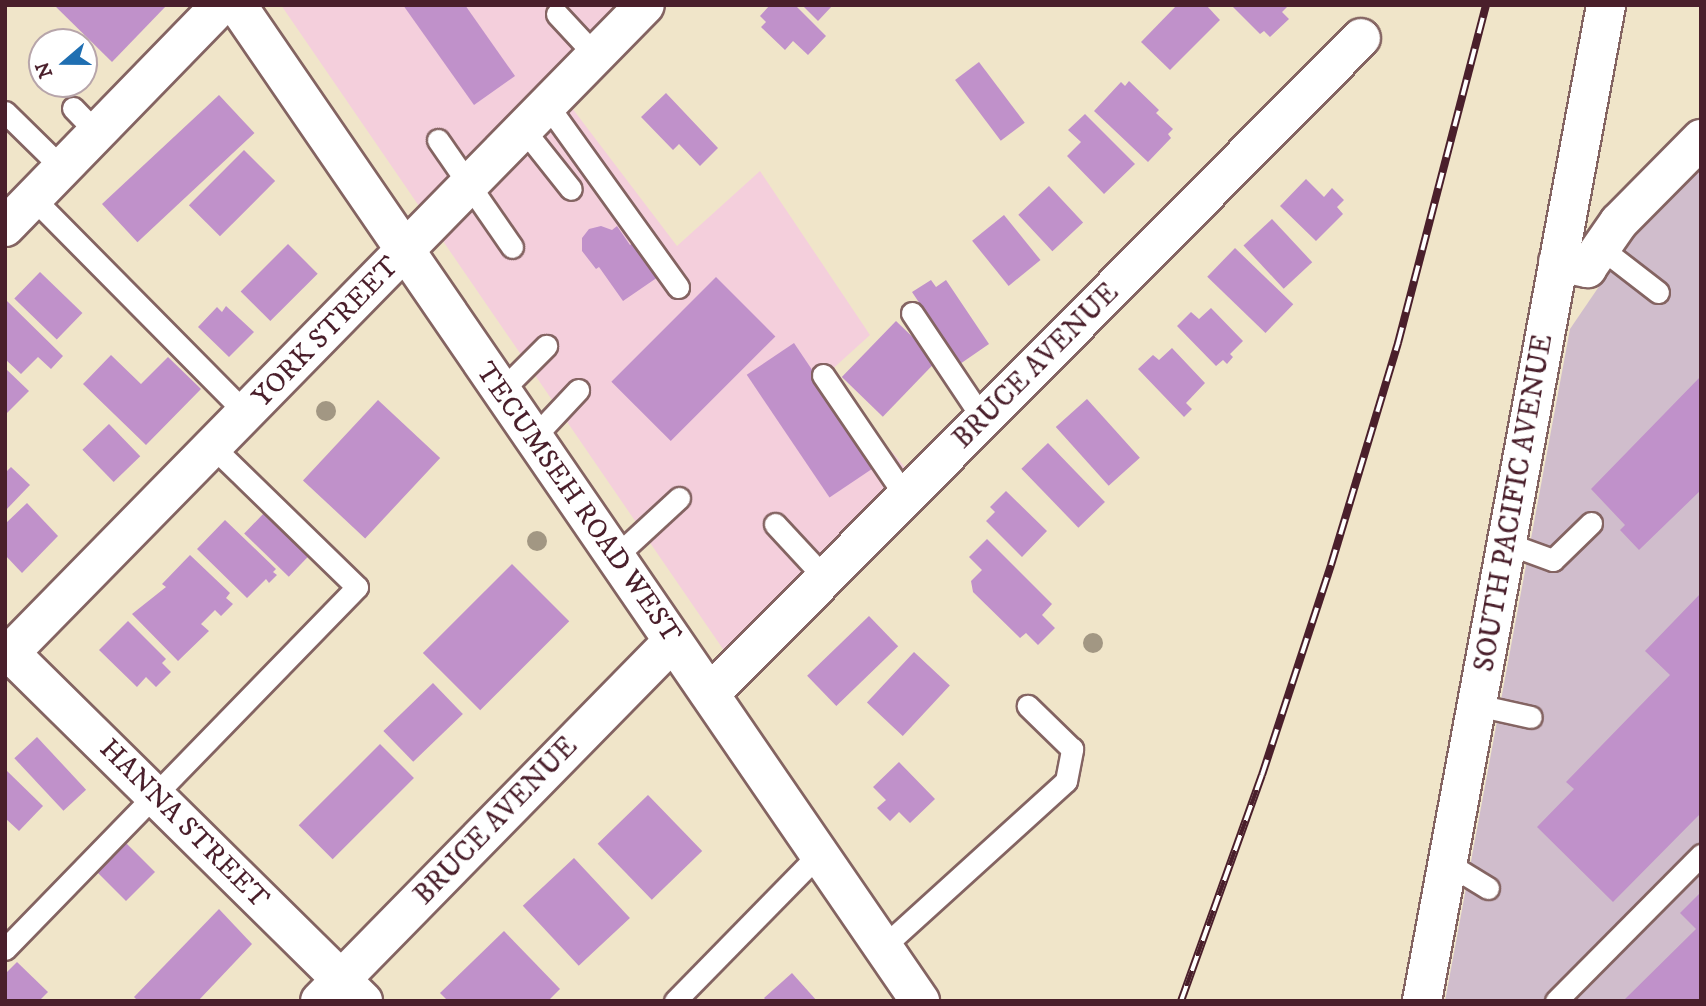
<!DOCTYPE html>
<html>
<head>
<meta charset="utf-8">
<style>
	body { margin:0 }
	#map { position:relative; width:1706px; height:1006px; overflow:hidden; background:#f0e5c9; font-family:"IM FELL DW Pica",serif }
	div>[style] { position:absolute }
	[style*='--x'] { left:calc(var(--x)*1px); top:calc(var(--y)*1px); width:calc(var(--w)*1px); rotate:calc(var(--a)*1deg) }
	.built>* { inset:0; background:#f4cfdc }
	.industrial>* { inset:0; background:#d0bdcc }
	.building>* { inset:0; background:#c091ca; transform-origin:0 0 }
	.roads { filter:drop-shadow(2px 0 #846462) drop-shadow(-2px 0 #846462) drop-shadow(0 2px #846462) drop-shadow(0 -2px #846462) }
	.lane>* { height:21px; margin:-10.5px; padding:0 10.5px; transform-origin:10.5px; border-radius:10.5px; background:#fff }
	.street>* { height:38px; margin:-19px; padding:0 19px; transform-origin:19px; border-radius:19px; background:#fff }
	.secondary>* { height:38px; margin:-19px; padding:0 19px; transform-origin:19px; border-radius:19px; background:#fff }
	.rail>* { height:8px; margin-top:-4px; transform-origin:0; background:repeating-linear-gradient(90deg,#fff 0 16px,#4a1f2b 0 32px); box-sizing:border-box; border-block:2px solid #4a1f2b }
	.trees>* { width:20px; height:20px; margin:-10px; border-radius:50%; background:#a29783 }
	span { translate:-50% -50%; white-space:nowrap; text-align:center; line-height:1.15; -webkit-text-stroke:5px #fff; paint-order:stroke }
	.street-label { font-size:28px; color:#4a1f2b }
	.frame { position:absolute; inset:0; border:7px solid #4a1f2b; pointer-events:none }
	.north { position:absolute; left:28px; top:28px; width:70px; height:70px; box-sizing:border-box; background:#fff; border:2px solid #b7a5aa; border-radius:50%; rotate:250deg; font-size:19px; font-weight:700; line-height:28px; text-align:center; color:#4a1f2b }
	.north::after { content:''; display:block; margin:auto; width:24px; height:32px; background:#1f6fb2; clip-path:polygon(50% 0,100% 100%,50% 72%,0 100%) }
</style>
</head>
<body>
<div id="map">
	<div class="built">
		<i style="clip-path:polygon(281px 5px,615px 5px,624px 14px,553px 83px,677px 246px,760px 171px,870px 335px,827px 374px,908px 471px,725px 652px)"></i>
	</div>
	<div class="industrial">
		<i style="clip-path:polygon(1701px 164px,1701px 1001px,1445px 1001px,1570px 329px,1645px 219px)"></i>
	</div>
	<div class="building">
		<i style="clip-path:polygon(54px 5px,167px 5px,112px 62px)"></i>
		<i style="clip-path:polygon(403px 5px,465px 5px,515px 76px,474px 105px)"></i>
		<i style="clip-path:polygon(770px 5px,795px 5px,826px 36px,808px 55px,793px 41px,785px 50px,761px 27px,766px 22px,760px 16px)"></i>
		<i style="clip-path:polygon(802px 5px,833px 5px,818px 21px)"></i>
		<i style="clip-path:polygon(1177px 5px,1206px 5px,1220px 20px,1170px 70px,1141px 42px)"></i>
		<i style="clip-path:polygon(1231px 5px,1289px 5px,1282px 12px,1289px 19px,1270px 37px,1264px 31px,1260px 34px)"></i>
		<i style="left:979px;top:62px;width:76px;height:30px;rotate:53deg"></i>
		<i style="clip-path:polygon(1129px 81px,1159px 110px,1156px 113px,1173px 129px,1168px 134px,1171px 138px,1148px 162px,1094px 111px,1121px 82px,1125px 86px)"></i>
		<i style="clip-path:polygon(666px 93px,718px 148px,700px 166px,679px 144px,673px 150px,641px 117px)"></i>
		<i style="left:219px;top:95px;width:52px;height:160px;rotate:47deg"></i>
		<i style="clip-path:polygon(1085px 114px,1135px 164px,1104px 194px,1067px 156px,1081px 142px,1068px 130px)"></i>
		<i style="left:244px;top:150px;width:44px;height:78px;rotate:45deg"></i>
		<i style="clip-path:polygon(1306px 179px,1324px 197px,1332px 188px,1344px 200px,1337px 207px,1343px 214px,1316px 241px,1280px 206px)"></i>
		<i style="left:1049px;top:186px;width:50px;height:42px;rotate:47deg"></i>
		<i style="left:1004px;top:215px;width:58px;height:41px;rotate:51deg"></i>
		<i style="left:1272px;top:219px;width:59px;height:39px;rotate:47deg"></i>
		<i style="clip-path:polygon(601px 226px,612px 230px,617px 226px,630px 245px,634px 242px,658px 277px,623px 301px,599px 267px,596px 269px,582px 251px,582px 238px,589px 229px)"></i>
		<i style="left:288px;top:244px;width:42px;height:67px;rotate:45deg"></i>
		<i style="left:1235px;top:248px;width:81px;height:40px;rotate:44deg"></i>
		<i style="left:40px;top:272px;width:59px;height:37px;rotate:44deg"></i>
		<i style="left:716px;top:277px;width:84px;height:148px;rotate:45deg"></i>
		<i style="clip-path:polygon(931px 280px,936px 287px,946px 280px,989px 344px,960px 364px,912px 292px)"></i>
		<i style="clip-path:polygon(7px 301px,63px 356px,51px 369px,38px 357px,21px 374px,5px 359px)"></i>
		<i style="clip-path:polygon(226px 306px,254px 332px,229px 357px,198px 327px,217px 307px,222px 312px)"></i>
		<i style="clip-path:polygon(1211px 308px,1243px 341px,1230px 354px,1233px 357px,1227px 364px,1223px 360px,1216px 366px,1177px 326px,1191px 312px,1199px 319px)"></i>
		<i style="left:896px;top:321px;width:57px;height:78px;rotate:44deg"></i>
		<i style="left:794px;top:343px;width:148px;height:57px;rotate:56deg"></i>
		<i style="clip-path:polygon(1172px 348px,1205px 383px,1186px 403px,1192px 409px,1184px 417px,1138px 369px,1153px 355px,1159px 360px)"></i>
		<i style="clip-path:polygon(111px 355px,141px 384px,168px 357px,201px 389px,146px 445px,83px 384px)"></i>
		<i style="clip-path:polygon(5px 368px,29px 391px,5px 415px)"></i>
		<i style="clip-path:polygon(1701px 376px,1701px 490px,1639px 550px,1620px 530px,1625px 525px,1591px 489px)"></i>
		<i style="left:1087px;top:399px;width:79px;height:42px;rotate:48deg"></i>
		<i style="left:378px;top:400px;width:85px;height:110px;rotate:43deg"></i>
		<i style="left:109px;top:424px;width:45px;height:37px;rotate:46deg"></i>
		<i style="left:1048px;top:443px;width:82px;height:37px;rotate:46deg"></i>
		<i style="clip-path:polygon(11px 467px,30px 485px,5px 511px,5px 473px)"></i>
		<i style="clip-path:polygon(1006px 491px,1047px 531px,1022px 557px,986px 521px,995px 512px,990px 507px)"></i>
		<i style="clip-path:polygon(27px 503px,58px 536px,22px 573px,5px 555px,5px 524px)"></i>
		<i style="left:265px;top:512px;width:62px;height:30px;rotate:44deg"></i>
		<i style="clip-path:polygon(225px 520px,276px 569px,273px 572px,277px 575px,269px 583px,266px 579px,247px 598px,197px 549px)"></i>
		<i style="clip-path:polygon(987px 539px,1052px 604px,1042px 615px,1055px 628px,1038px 645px,1026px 633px,1020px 638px,973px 592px,971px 581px,982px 570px,969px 557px)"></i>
		<i style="clip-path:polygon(190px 555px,230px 593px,226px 598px,233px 604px,221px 616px,215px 610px,201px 624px,209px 631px,178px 661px,132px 614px,166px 587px,162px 584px)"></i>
		<i style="left:512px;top:564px;width:81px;height:126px;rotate:45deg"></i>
		<i style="clip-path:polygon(1701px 593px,1701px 813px,1613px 902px,1537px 827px,1574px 789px,1566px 782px,1670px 675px,1645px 651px)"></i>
		<i style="left:869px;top:616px;width:42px;height:86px;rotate:46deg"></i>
		<i style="clip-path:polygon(128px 621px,166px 659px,162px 663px,171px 672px,156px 687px,146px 677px,137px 687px,99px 650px)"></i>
		<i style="left:914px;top:652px;width:49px;height:69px;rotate:43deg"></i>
		<i style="left:433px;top:683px;width:43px;height:69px;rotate:46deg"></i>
		<i style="left:37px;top:737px;width:72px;height:31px;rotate:47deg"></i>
		<i style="left:380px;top:744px;width:48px;height:115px;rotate:45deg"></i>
		<i style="clip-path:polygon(899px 762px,935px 799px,910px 823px,899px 812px,890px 821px,877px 808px,886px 800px,873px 787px)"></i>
		<i style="clip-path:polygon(5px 769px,43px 806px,19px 831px,5px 818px)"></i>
		<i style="left:648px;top:795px;width:78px;height:70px;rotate:46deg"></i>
		<i style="left:126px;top:843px;width:41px;height:41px;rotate:45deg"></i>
		<i style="left:574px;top:858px;width:82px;height:70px;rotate:47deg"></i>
		<i style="clip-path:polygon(1701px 892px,1701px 1001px,1623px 1001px,1696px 929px,1680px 913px)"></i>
		<i style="clip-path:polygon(219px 909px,252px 944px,198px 1001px,138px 1001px,134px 997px)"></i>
		<i style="clip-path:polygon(504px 931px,560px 989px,548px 1001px,448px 1001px,440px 993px)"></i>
		<i style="clip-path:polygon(17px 962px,48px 992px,39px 1001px,5px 999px,5px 974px)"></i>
		<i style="clip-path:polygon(792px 973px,817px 1001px,767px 1001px,764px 998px)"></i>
	</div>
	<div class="roads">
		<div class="lane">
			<i style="--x:557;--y:14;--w:57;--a:47.1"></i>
			<i style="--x:548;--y:106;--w:223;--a:54.3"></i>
			<i style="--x:73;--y:108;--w:35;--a:46"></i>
			<i style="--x:5;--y:112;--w:80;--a:44.5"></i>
			<i style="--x:524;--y:130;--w:75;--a:51.5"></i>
			<i style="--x:438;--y:140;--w:130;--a:55.3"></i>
			<i style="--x:33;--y:198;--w:303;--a:45.3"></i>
			<i style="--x:1601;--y:248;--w:72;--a:37.7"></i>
			<i style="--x:912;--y:313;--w:128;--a:56.2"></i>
			<i style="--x:823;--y:375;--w:148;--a:55.8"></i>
			<i style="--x:501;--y:391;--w:64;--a:-45"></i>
			<i style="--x:533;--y:438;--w:66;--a:-46.8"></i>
			<i style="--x:775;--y:524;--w:74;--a:47.2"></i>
			<i style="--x:1506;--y:543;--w:50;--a:19.9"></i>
			<i style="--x:1553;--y:560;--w:53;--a:-44.2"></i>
			<i style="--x:615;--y:557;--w:87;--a:-42.7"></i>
			<i style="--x:1477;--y:705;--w:55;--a:12.5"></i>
			<i style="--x:1447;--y:863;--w:48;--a:31.4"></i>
			<i style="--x:883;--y:947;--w:247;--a:-42.2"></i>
			<i style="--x:1066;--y:781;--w:33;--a:-79"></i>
			<i style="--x:1072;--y:749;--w:62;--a:-135.7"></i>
			<i style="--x:5;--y:949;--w:505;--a:-45.8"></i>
			<i style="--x:357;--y:587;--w:201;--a:-135.8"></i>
			<i style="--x:675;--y:1001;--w:206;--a:-45.6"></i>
			<i style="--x:1556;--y:1001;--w:206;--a:-45.2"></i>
		</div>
		<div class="street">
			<i style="--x:5;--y:227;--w:310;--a:-45.8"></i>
			<i style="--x:1558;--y:262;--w:30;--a:12"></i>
			<i style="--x:1587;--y:268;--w:56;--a:-55.2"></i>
			<i style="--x:1619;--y:222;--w:117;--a:-45.3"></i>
			<i style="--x:5;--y:648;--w:503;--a:44.6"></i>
			<i style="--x:5;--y:658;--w:914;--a:-45.58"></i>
			<i style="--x:710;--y:694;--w:924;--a:-45.22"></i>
			<i style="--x:320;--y:1001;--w:504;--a:-45.56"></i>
			<i style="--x:1422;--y:1001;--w:1013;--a:-79.53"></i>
		</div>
		<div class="secondary">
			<i style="--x:237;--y:5;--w:1208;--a:55.56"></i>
		</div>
	</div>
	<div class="rail">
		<i style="--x:1181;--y:1001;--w:240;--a:-70.3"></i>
		<i style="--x:1262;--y:775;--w:221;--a:-71.8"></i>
		<i style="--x:1331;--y:565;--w:232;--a:-73.2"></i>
		<i style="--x:1398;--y:343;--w:349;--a:-75.4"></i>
	</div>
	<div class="trees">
		<i style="left:326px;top:411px"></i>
		<i style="left:537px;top:541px"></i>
		<i style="left:1093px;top:643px"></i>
	</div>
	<div class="street-label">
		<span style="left:326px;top:332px;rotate:-46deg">YORK STREET</span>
		<span style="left:1036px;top:366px;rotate:-45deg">BRUCE AVENUE</span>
		<span style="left:578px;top:503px;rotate:55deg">TECUMSEH ROAD WEST</span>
		<span style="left:1514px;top:503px;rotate:-80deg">SOUTH PACIFIC AVENUE</span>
		<span style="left:496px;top:821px;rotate:-46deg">BRUCE AVENUE</span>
		<span style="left:184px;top:824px;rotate:45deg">HANNA STREET</span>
	</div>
	<div class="frame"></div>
	<div class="north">N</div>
</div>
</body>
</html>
